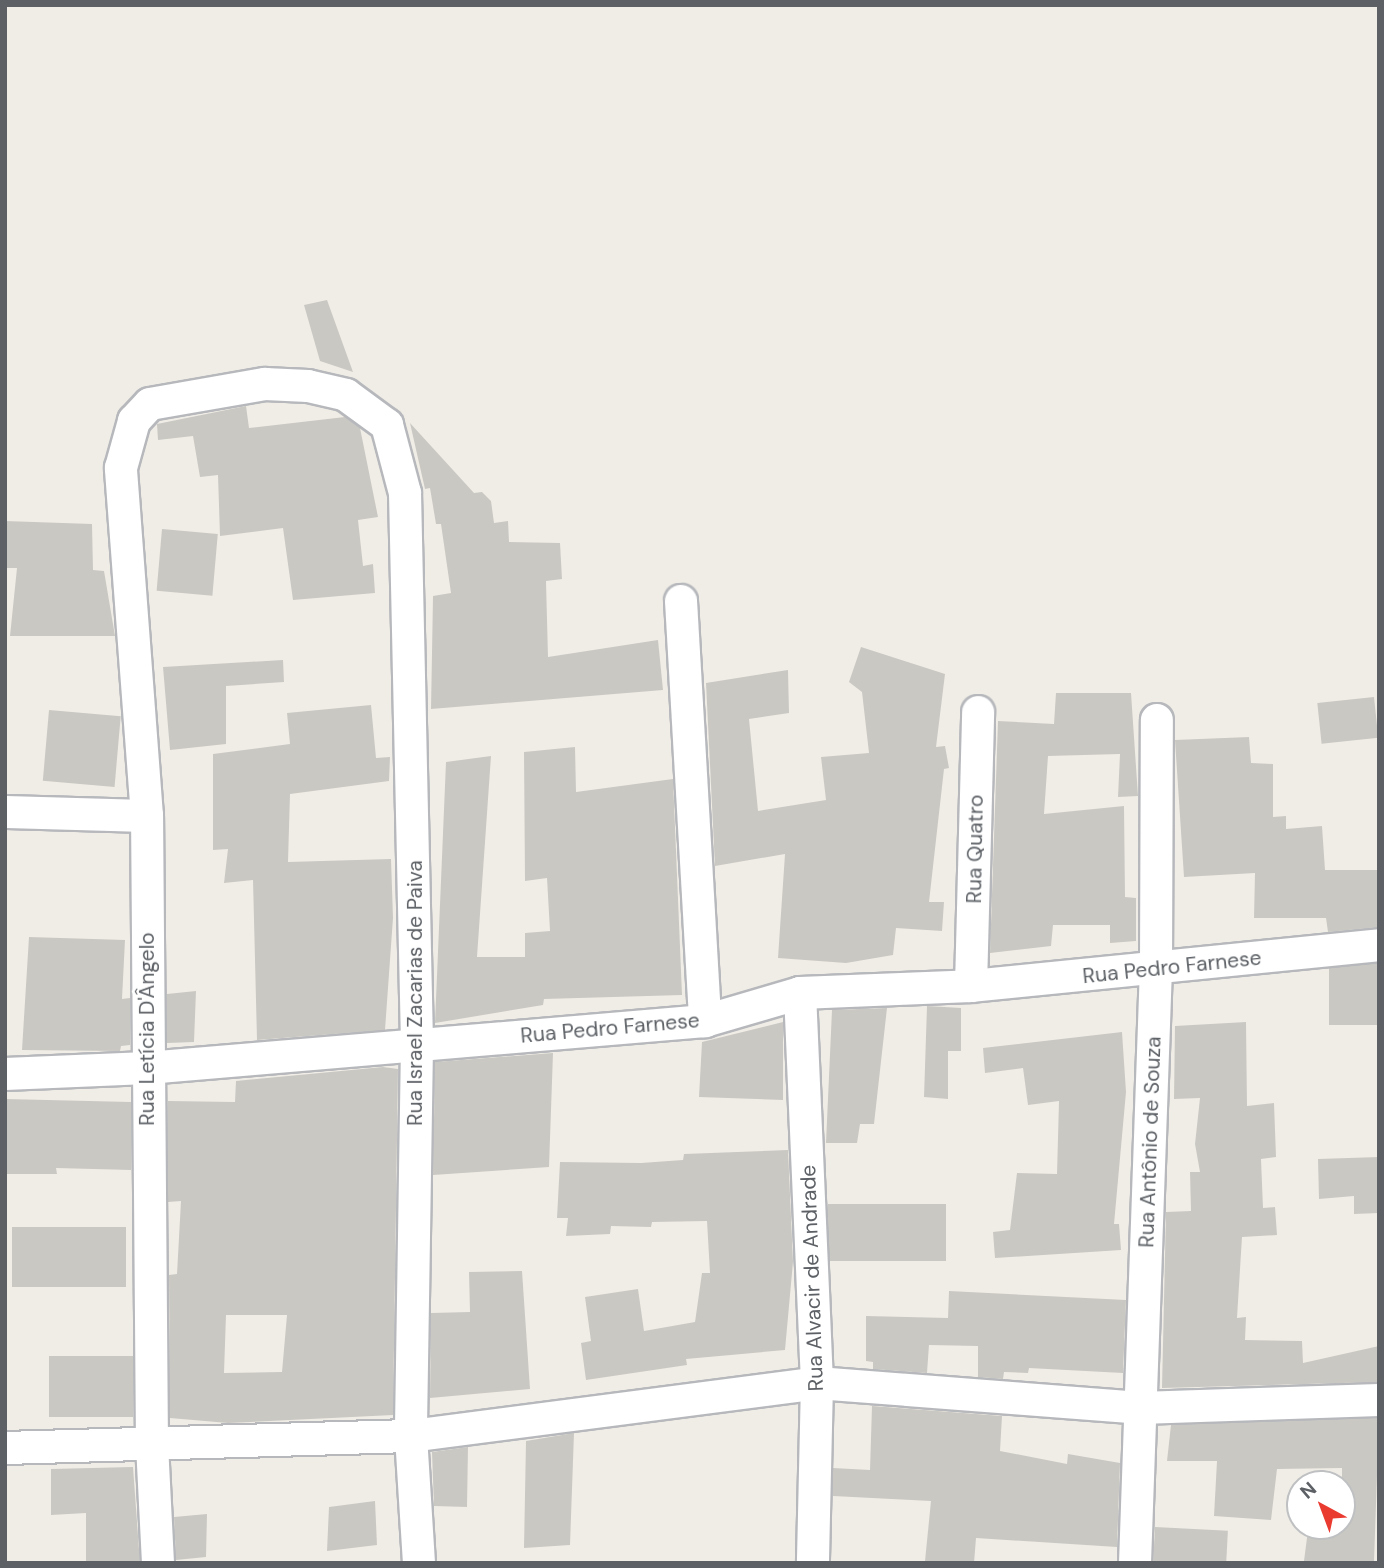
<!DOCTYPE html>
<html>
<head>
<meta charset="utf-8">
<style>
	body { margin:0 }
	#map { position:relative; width:1384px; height:1568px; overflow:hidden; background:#f0ede6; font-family:"DM Sans",sans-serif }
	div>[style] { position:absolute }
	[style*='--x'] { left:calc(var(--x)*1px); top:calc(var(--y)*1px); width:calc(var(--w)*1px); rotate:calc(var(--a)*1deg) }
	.building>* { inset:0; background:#cac8c3; transform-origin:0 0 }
	.roads { filter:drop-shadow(2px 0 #b6b8bc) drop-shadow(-2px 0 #b6b8bc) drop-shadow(0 2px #b6b8bc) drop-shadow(0 -2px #b6b8bc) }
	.minor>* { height:32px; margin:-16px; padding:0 16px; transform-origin:16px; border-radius:16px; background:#fff }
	span { translate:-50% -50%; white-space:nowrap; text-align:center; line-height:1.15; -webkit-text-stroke:5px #fff; paint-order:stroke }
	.street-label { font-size:21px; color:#5d6166 }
	.frame { position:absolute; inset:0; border:7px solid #5d6166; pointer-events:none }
	.north { position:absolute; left:1286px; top:1470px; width:70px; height:70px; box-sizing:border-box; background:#fff; border:2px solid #bec0c2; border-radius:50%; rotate:319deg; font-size:19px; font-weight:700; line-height:28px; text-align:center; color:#5d6166 }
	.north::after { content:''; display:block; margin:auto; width:24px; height:32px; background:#ea3b31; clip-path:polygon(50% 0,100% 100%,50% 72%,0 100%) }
</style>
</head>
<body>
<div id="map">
	<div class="building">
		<i style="clip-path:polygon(327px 300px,353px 372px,320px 361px,304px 305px)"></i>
		<i style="clip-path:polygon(246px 406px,249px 428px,345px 417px,360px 428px,378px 517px,358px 520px,363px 566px,373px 564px,375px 593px,293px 600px,283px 528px,220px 536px,218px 475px,200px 477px,193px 436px,158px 440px,157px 424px)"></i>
		<i style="clip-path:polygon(410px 423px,474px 493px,482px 492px,491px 501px,494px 523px,508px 521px,509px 542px,560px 543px,562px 579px,546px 581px,548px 657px,658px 640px,663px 690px,431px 709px,433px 596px,451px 593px,441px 524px,436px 524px,430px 488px,425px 489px)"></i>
		<i style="clip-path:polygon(5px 521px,92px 524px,93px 570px,104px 571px,115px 636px,10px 636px,17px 568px,5px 568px)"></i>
		<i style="left:162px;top:529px;width:56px;height:62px;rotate:5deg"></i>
		<i style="clip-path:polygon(861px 647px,945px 674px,936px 747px,945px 746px,949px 768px,944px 769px,929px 902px,944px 902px,942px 931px,896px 928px,893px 955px,846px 963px,778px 958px,785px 854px,715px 866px,706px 683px,788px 670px,789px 713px,749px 719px,758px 811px,826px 800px,821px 757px,869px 753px,862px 692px,849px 682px)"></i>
		<i style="clip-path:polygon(283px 660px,284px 682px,226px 686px,226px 744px,170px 750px,163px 667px)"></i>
		<i style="clip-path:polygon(1056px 693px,1131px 693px,1138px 796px,1118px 797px,1120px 754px,1048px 756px,1044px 814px,1124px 806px,1125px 897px,1136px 898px,1136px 941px,1110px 943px,1110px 925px,1053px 925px,1051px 946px,990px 953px,998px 721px,1054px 724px)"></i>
		<i style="left:1374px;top:697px;width:41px;height:57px;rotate:84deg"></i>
		<i style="clip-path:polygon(371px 705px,376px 758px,390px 757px,389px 781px,290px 794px,288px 862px,391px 859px,393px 918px,385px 1030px,257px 1040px,253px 880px,224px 883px,228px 849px,213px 850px,213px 754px,290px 744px,287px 713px)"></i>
		<i style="left:49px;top:710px;width:72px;height:71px;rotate:5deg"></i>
		<i style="clip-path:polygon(1249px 737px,1251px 763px,1273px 764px,1273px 817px,1286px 816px,1286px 829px,1322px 826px,1325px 870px,1379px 870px,1379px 927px,1328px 932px,1326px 918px,1254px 918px,1255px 873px,1184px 877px,1175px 740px)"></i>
		<i style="clip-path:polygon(575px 747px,576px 792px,673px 779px,682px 995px,544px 999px,543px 1005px,435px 1023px,446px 762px,491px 756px,477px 957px,525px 957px,525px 933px,550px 931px,547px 878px,525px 881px,524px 752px)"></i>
		<i style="clip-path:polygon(29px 937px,125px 940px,122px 999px,130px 998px,130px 1045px,121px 1046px,120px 1051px,22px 1050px)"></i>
		<i style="left:1379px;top:963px;width:62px;height:50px;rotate:90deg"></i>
		<i style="clip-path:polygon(196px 991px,194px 1042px,167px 1043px,167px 994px)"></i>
		<i style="clip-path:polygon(927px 1006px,961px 1008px,961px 1051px,948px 1051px,948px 1099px,924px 1097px)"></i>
		<i style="clip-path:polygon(887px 1008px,874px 1124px,860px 1124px,857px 1143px,826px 1143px,832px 1010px)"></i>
		<i style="clip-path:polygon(783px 1022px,783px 1100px,699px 1097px,702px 1042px)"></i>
		<i style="clip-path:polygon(1246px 1022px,1247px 1106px,1274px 1103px,1276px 1157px,1261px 1159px,1263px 1208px,1275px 1207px,1277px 1235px,1242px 1237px,1237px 1318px,1246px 1317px,1245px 1340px,1302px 1341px,1303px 1363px,1379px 1346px,1379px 1382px,1162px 1388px,1166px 1212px,1191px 1211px,1190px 1172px,1200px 1172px,1195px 1144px,1200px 1098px,1174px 1099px,1175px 1026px)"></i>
		<i style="clip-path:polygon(1122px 1032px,1126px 1092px,1114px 1224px,1119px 1224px,1121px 1250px,995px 1258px,993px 1232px,1010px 1230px,1017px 1173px,1057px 1174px,1059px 1101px,1028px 1105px,1023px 1068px,985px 1073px,983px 1048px)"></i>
		<i style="clip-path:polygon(553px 1053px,549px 1167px,433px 1175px,435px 1062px)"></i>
		<i style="clip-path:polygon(evenodd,383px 1067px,398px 1069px,393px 1415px,228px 1423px,170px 1418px,169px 1275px,177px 1274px,181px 1201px,168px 1202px,168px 1101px,235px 1102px,236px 1081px,383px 1067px,226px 1315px,287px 1315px,282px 1372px,224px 1373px,226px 1315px)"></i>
		<i style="clip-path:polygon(5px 1099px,131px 1102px,131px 1170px,56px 1168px,57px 1174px,5px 1174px)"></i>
		<i style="clip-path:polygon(788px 1150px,793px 1262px,785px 1350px,686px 1359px,687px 1365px,586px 1380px,581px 1343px,591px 1341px,585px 1297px,638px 1289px,644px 1331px,695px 1322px,702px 1273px,710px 1273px,707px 1221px,652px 1222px,651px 1227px,611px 1226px,610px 1234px,566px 1236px,568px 1218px,557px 1218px,560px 1162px,641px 1163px,683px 1160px,684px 1154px)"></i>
		<i style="clip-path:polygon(1379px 1157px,1379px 1213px,1354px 1214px,1354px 1196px,1319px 1199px,1318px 1159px)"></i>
		<i style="left:946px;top:1204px;width:57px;height:118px;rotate:90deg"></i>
		<i style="left:126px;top:1227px;width:60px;height:114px;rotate:90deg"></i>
		<i style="clip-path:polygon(522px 1271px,530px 1389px,430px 1398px,431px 1313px,470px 1312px,469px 1272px)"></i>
		<i style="clip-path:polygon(949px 1291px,1126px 1300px,1123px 1373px,1029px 1368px,1028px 1373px,1004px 1372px,1003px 1379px,978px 1377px,978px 1346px,929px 1345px,927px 1373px,873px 1369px,873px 1362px,866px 1361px,866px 1316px,948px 1318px)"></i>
		<i style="left:133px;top:1356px;width:61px;height:84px;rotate:90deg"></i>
		<i style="clip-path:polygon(872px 1406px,1002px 1416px,1000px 1451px,1067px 1464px,1068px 1454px,1120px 1463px,1117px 1547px,976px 1538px,974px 1563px,925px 1561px,931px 1501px,833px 1496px,833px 1468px,870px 1470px)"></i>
		<i style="clip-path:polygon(1379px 1418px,1374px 1562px,1304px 1561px,1308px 1530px,1342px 1530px,1342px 1468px,1277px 1469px,1271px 1520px,1214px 1516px,1217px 1461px,1167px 1461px,1171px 1425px)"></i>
		<i style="clip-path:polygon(574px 1433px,570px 1545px,524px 1548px,526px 1441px)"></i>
		<i style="clip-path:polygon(468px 1447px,467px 1507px,434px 1506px,432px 1452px)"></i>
		<i style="clip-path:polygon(133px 1467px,140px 1563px,86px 1563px,86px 1513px,51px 1515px,51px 1469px)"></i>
		<i style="clip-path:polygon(375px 1501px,377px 1545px,327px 1551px,329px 1507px)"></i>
		<i style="clip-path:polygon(207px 1514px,206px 1557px,176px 1560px,174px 1517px)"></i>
		<i style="left:1155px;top:1527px;width:73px;height:36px;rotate:3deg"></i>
	</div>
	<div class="roads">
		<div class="minor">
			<i style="--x:681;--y:601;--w:421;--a:86.7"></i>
			<i style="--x:5;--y:812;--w:142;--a:1.6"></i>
			<i style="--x:971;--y:986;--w:274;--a:-88.5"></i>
			<i style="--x:800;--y:993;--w:390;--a:87.5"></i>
			<i style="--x:817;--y:1383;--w:180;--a:91.3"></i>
			<i style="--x:5;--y:1074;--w:142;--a:-2.4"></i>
			<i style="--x:147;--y:1068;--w:560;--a:-4.81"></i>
			<i style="--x:705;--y:1021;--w:99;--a:-16.4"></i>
			<i style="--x:800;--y:993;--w:171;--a:-2.3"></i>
			<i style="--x:971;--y:986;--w:410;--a:-5.7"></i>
			<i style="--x:5;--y:1448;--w:406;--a:-1.7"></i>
			<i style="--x:411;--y:1436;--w:409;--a:-7.4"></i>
			<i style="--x:817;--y:1383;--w:324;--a:4.4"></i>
			<i style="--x:1140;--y:1408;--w:239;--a:-1.9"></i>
			<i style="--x:158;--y:1563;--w:117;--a:-92.9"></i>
			<i style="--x:152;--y:1446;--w:630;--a:-90.45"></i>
			<i style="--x:147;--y:816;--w:349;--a:-94.3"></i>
			<i style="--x:121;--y:468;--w:49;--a:-74.5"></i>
			<i style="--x:134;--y:421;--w:23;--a:-47"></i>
			<i style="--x:150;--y:404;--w:117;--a:-9.9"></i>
			<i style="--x:265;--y:384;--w:43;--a:2.7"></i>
			<i style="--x:308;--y:386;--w:39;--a:13"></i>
			<i style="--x:346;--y:395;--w:51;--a:36.2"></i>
			<i style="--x:387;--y:425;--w:70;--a:75.2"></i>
			<i style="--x:405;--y:493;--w:552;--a:88.75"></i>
			<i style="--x:417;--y:1045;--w:391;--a:90.9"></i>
			<i style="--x:411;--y:1436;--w:127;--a:86.4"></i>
			<i style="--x:1135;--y:1563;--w:594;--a:-87.98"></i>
			<i style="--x:1156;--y:969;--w:249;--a:-89.8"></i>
		</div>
	</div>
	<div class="street-label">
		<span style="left:975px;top:849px;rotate:-89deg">Rua Quatro</span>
		<span style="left:1172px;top:967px;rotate:-6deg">Rua Pedro Farnese</span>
		<span style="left:415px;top:993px;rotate:-90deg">Rua Israel Zacarias de Paiva</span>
		<span style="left:610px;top:1028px;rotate:-5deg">Rua Pedro Farnese</span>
		<span style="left:147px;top:1029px;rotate:-90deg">Rua Letícia D'Ângelo</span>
		<span style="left:1150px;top:1142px;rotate:-88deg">Rua Antônio de Souza</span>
		<span style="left:812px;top:1278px;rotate:-92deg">Rua Alvacir de Andrade</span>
	</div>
	<div class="frame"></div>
	<div class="north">N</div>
</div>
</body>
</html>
